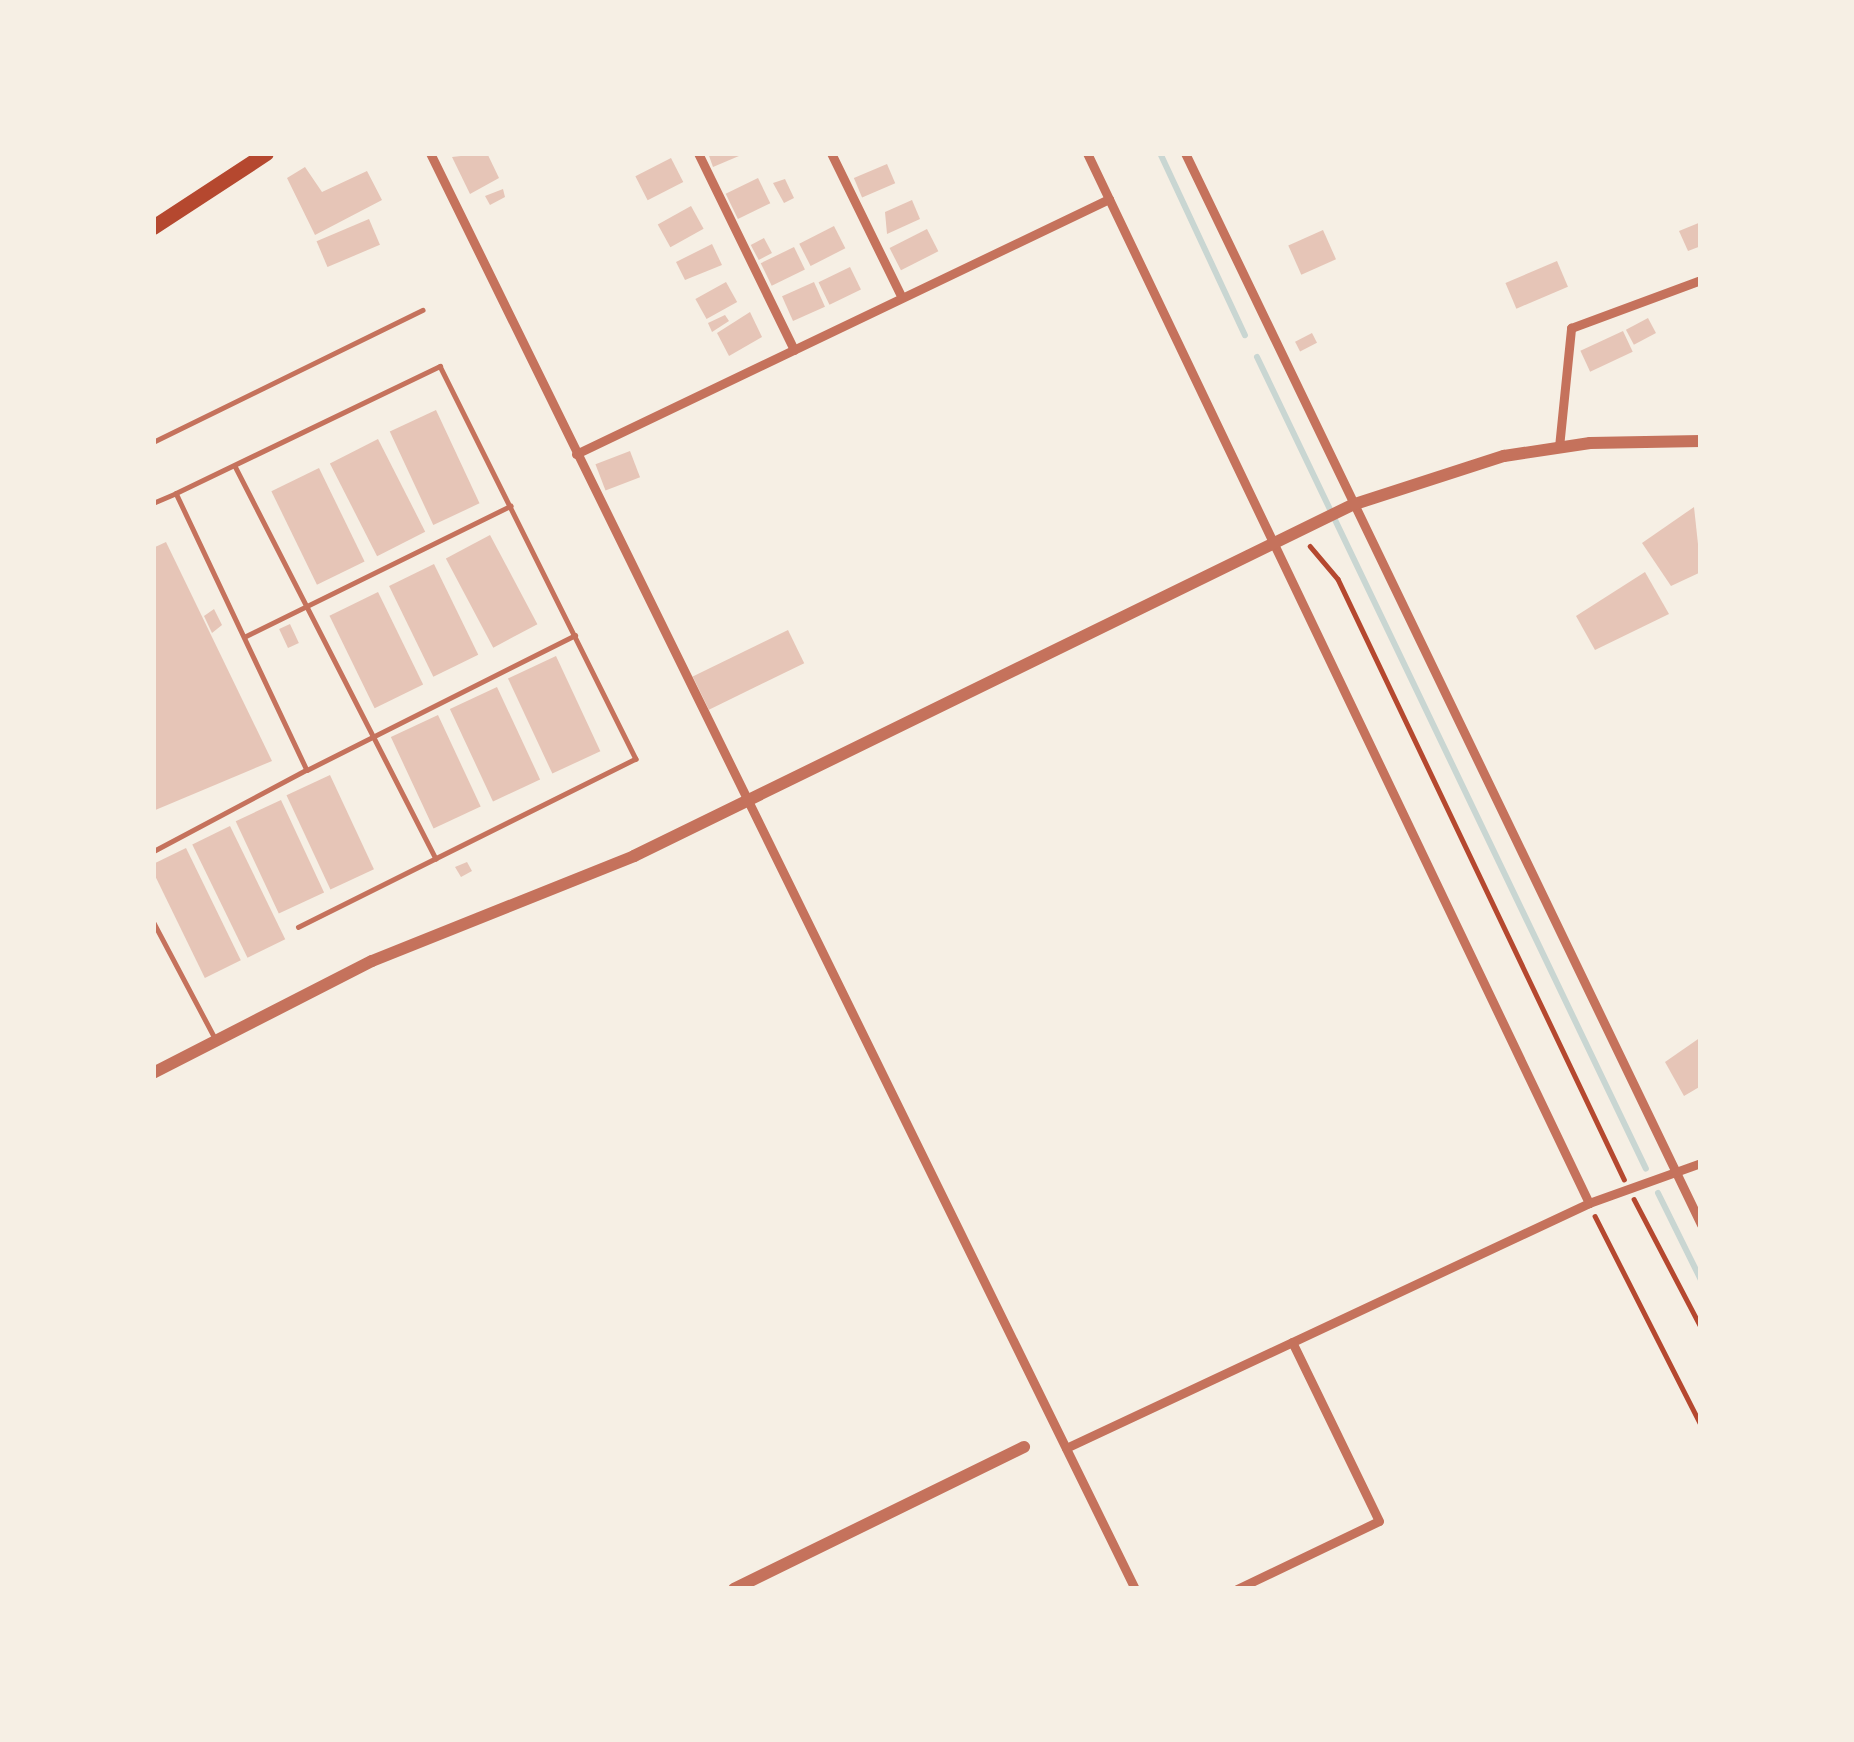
<!DOCTYPE html>
<html>
<head>
<meta charset="utf-8">
<style>
	body { margin:0 }
	#map { position:relative; width:1854px; height:1742px; overflow:hidden; background:#f6efe4; font-family:Ubuntu,sans-serif }
	div>[style] { position:absolute }
	[style*='--x'] { left:calc(var(--x)*1px); top:calc(var(--y)*1px); width:calc(var(--w)*1px); rotate:calc(var(--a)*1deg) }
	.stream>* { height:6px; margin:-3px; padding:0 3px; transform-origin:3px; border-radius:3px; background:#c9d6d2 }
	.building>* { inset:0; background:#e6c5b7; transform-origin:0 0 }
	.path>* { height:4.5px; margin:-2.25px; padding:0 2.25px; transform-origin:2.25px; border-radius:2.25px; background:#b5482f }
	.service>* { height:4.5px; margin:-2.25px; padding:0 2.25px; transform-origin:2.25px; border-radius:2.25px; background:#c5725c }
	.minor>* { height:9px; margin:-4.5px; padding:0 4.5px; transform-origin:4.5px; border-radius:4.5px; background:#c5725c }
	.tertiary>* { height:12px; margin:-6px; padding:0 6px; transform-origin:6px; border-radius:6px; background:#c5725c }
	.primary>* { height:15px; margin:-7.5px; padding:0 7.5px; transform-origin:7.5px; border-radius:7.5px; background:#b5482f }
	span { translate:-50% -50%; white-space:nowrap; text-align:center; line-height:1.15; -webkit-text-stroke:9px #f6efe4; paint-order:stroke }
	.frame { position:absolute; inset:0; border:156px solid #f6efe4; pointer-events:none }
</style>
</head>
<body>
<div id="map">
	<div class="stream">
		<i style="--x:1160;--y:153;--w:201;--a:65"></i>
		<i style="--x:1257;--y:357;--w:900;--a:64.4"></i>
		<i style="--x:1658;--y:1193;--w:97;--a:63.7"></i>
	</div>
	<div class="building">
		<i style="clip-path:polygon(487px 153px,499px 178px,470px 194px,452px 157px)"></i>
		<i style="clip-path:polygon(708px 153px,746px 153px,713px 167px)"></i>
		<i style="left:671px;top:158px;width:27px;height:40px;rotate:63deg"></i>
		<i style="left:887px;top:164px;width:21px;height:36px;rotate:67deg"></i>
		<i style="clip-path:polygon(305px 167px,322px 192px,367px 171px,382px 200px,315px 235px,287px 178px)"></i>
		<i style="left:758px;top:178px;width:28px;height:36px;rotate:64deg"></i>
		<i style="clip-path:polygon(785px 179px,794px 198px,784px 203px,773px 183px)"></i>
		<i style="clip-path:polygon(503px 189px,505px 197px,490px 205px,485px 196px)"></i>
		<i style="clip-path:polygon(912px 200px,920px 219px,887px 234px,885px 212px)"></i>
		<i style="left:691px;top:206px;width:26px;height:38px;rotate:61deg"></i>
		<i style="left:369px;top:219px;width:28px;height:57px;rotate:67deg"></i>
		<i style="clip-path:polygon(1701px 222px,1701px 246px,1688px 251px,1679px 231px)"></i>
		<i style="left:834px;top:226px;width:25px;height:39px;rotate:63deg"></i>
		<i style="left:927px;top:229px;width:25px;height:42px;rotate:63deg"></i>
		<i style="left:1323px;top:230px;width:32px;height:38px;rotate:66deg"></i>
		<i style="left:764px;top:238px;width:17px;height:15px;rotate:62deg"></i>
		<i style="clip-path:polygon(712px 244px,722px 265px,685px 280px,676px 262px)"></i>
		<i style="left:794px;top:247px;width:25px;height:37px;rotate:64deg"></i>
		<i style="left:1557px;top:261px;width:28px;height:56px;rotate:67deg"></i>
		<i style="left:850px;top:267px;width:25px;height:35px;rotate:64deg"></i>
		<i style="left:726px;top:282px;width:23px;height:35px;rotate:61deg"></i>
		<i style="left:814px;top:282px;width:27px;height:35px;rotate:66deg"></i>
		<i style="clip-path:polygon(750px 312px,762px 337px,729px 356px,717px 333px)"></i>
		<i style="clip-path:polygon(725px 315px,729px 321px,712px 332px,708px 323px)"></i>
		<i style="left:1648px;top:318px;width:17px;height:25px;rotate:62deg"></i>
		<i style="left:1623px;top:331px;width:23px;height:47px;rotate:65deg"></i>
		<i style="left:1312px;top:333px;width:11px;height:19px;rotate:63deg"></i>
		<i style="left:436px;top:410px;width:103px;height:51px;rotate:65deg"></i>
		<i style="left:378px;top:439px;width:104px;height:54px;rotate:63deg"></i>
		<i style="left:630px;top:451px;width:28px;height:37px;rotate:69deg"></i>
		<i style="left:319px;top:468px;width:104px;height:53px;rotate:64deg"></i>
		<i style="clip-path:polygon(1694px 507px,1701px 572px,1671px 586px,1642px 543px)"></i>
		<i style="left:490px;top:535px;width:101px;height:50px;rotate:62deg"></i>
		<i style="clip-path:polygon(166px 542px,272px 761px,153px 811px,153px 548px)"></i>
		<i style="left:434px;top:564px;width:101px;height:50px;rotate:64deg"></i>
		<i style="clip-path:polygon(1645px 572px,1669px 614px,1595px 650px,1576px 616px)"></i>
		<i style="left:378px;top:592px;width:103px;height:54px;rotate:64deg"></i>
		<i style="clip-path:polygon(214px 609px,222px 625px,212px 633px,204px 616px)"></i>
		<i style="left:290px;top:624px;width:21px;height:12px;rotate:65deg"></i>
		<i style="left:788px;top:630px;width:37px;height:106px;rotate:64deg"></i>
		<i style="left:556px;top:656px;width:105px;height:53px;rotate:65deg"></i>
		<i style="left:497px;top:687px;width:102px;height:52px;rotate:65deg"></i>
		<i style="left:438px;top:715px;width:101px;height:52px;rotate:65deg"></i>
		<i style="left:330px;top:775px;width:104px;height:48px;rotate:65deg"></i>
		<i style="left:281px;top:800px;width:102px;height:50px;rotate:65deg"></i>
		<i style="left:230px;top:826px;width:126px;height:42px;rotate:64deg"></i>
		<i style="left:186px;top:848px;width:125px;height:40px;rotate:64deg"></i>
		<i style="clip-path:polygon(467px 862px,472px 871px,461px 877px,455px 867px)"></i>
		<i style="clip-path:polygon(1701px 1037px,1701px 1086px,1684px 1096px,1665px 1062px)"></i>
	</div>
	<div class="path">
		<i style="--x:1310;--y:546;--w:43;--a:49.7"></i>
		<i style="--x:1338;--y:579;--w:665;--a:64.51"></i>
		<i style="--x:1634;--y:1199;--w:144;--a:62.4"></i>
		<i style="--x:1595;--y:1216;--w:234;--a:63.1"></i>
	</div>
	<div class="service">
		<i style="--x:153;--y:442;--w:300;--a:-26.1"></i>
		<i style="--x:235;--y:466;--w:441;--a:62.9"></i>
		<i style="--x:176;--y:493;--w:293;--a:-25.7"></i>
		<i style="--x:440;--y:366;--w:439;--a:63.5"></i>
		<i style="--x:636;--y:759;--w:377;--a:153.5"></i>
		<i style="--x:153;--y:503;--w:25;--a:-23"></i>
		<i style="--x:176;--y:493;--w:306;--a:64.7"></i>
		<i style="--x:307;--y:770;--w:174;--a:152"></i>
		<i style="--x:244;--y:637;--w:297;--a:-26.2"></i>
		<i style="--x:307;--y:770;--w:300;--a:-26.7"></i>
		<i style="--x:153;--y:921;--w:132;--a:62.1"></i>
	</div>
	<div class="minor">
		<i style="--x:430;--y:153;--w:1600;--a:63.85"></i>
		<i style="--x:698;--y:153;--w:219;--a:64"></i>
		<i style="--x:831;--y:153;--w:161;--a:63.9"></i>
		<i style="--x:1087;--y:153;--w:1164;--a:64.45"></i>
		<i style="--x:1185;--y:153;--w:1189;--a:64.28"></i>
		<i style="--x:1559;--y:447;--w:120;--a:-84.2"></i>
		<i style="--x:1571;--y:328;--w:139;--a:-20.3"></i>
		<i style="--x:576;--y:454;--w:591;--a:-25.57"></i>
		<i style="--x:1066;--y:1448;--w:578;--a:-25.1"></i>
		<i style="--x:1589;--y:1203;--w:119;--a:-19.7"></i>
		<i style="--x:1237;--y:1589;--w:157;--a:-25.6"></i>
		<i style="--x:1379;--y:1521;--w:199;--a:-115.9"></i>
	</div>
	<div class="tertiary">
		<i style="--x:153;--y:1073;--w:246;--a:-27.1"></i>
		<i style="--x:372;--y:961;--w:282;--a:-21.8"></i>
		<i style="--x:634;--y:856;--w:799;--a:-26.05"></i>
		<i style="--x:1352;--y:505;--w:160;--a:-17.9"></i>
		<i style="--x:1504;--y:456;--w:87;--a:-8.6"></i>
		<i style="--x:1590;--y:443;--w:111;--a:-1"></i>
		<i style="--x:734;--y:1589;--w:323;--a:-26.1"></i>
	</div>
	<div class="primary">
		<i style="--x:153;--y:227;--w:135;--a:-33.2"></i>
	</div>
	<div class="frame"></div>
</div>
</body>
</html>
